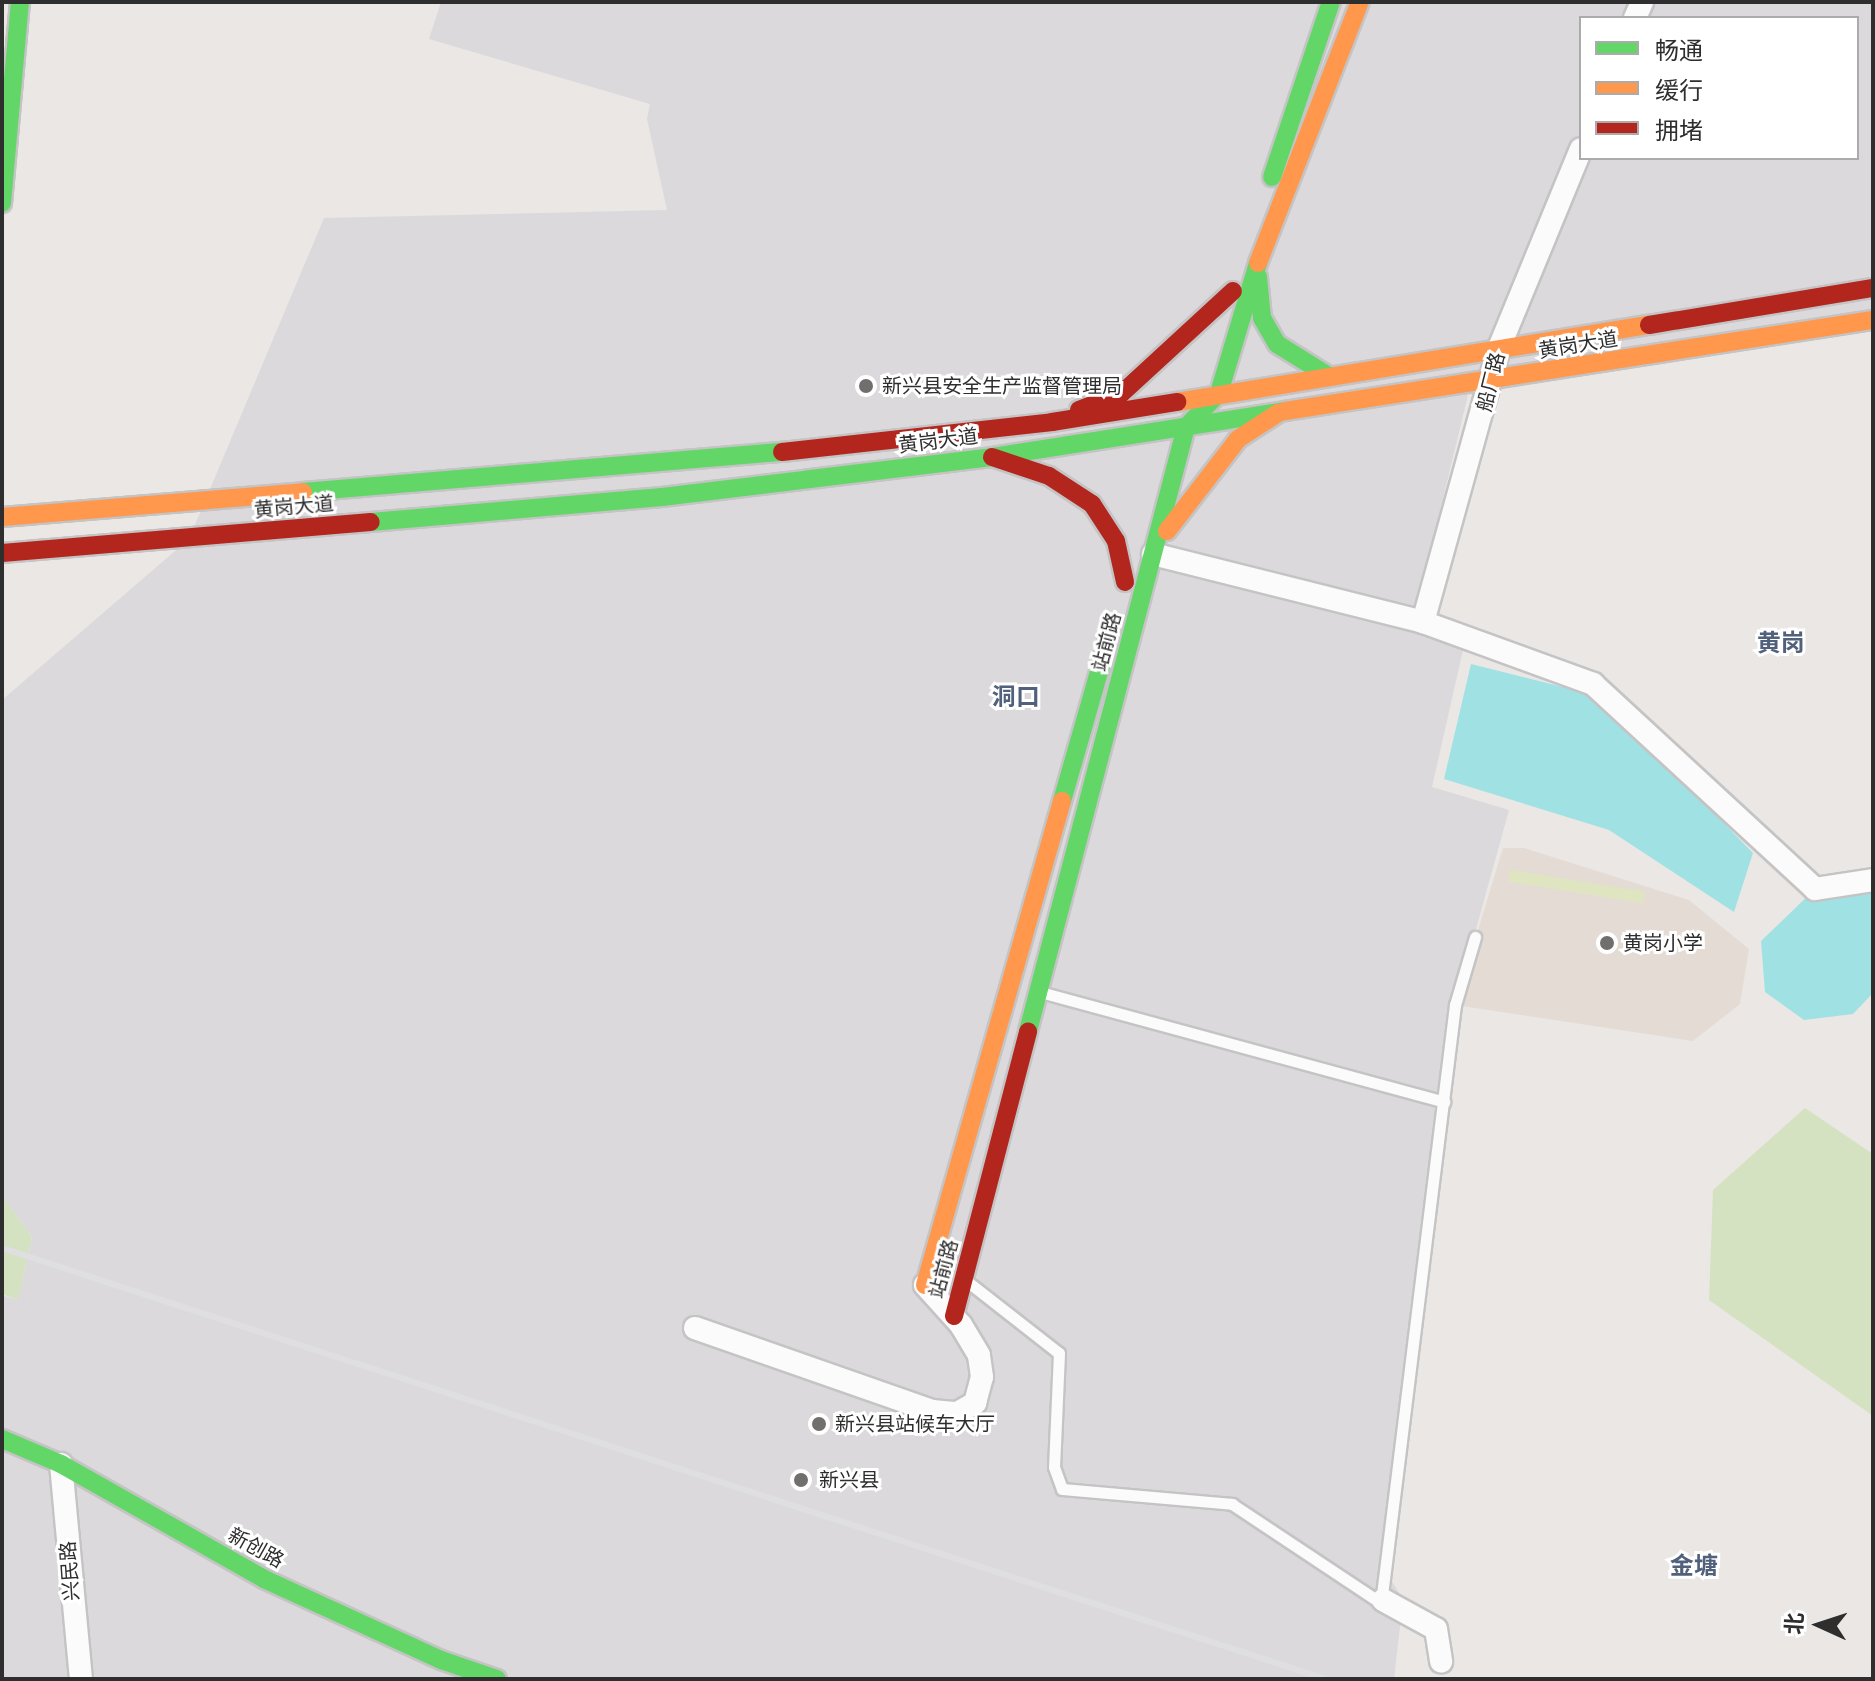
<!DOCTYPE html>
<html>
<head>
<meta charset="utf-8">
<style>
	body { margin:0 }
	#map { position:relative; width:1875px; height:1681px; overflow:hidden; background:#eae7e5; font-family:"Fira Sans Condensed","Noto Sans SC",sans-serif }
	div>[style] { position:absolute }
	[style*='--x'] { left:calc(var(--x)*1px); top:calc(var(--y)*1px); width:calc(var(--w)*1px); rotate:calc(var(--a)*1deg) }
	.industrial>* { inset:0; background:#dbd9db }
	.education>* { inset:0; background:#e4dcd4 }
	.green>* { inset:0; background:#d5e2c1 }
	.pitch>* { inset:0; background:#dee5c0; transform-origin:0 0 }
	.water>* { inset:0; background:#a0e1e4 }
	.roads { filter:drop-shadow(2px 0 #c5c4c5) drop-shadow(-2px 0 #c5c4c5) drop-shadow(0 2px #c5c4c5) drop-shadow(0 -2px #c5c4c5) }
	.lane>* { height:11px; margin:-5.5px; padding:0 5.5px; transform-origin:5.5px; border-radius:5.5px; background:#fcfbfb }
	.street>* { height:22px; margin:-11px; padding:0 11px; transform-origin:11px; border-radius:11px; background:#fcfbfb }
	.fast>* { height:18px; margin:-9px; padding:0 9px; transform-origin:9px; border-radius:9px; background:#63d668 }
	.slow>* { height:18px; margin:-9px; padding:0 9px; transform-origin:9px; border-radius:9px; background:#ff974d }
	.jam>* { height:18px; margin:-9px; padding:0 9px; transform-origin:9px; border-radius:9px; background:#b3261e }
	.rail>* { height:6px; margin:-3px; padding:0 3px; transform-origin:3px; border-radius:3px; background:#dfdfe1 }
	.dots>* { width:22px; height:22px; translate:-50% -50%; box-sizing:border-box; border:4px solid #fff; border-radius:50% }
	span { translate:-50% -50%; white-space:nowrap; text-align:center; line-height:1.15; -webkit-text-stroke:6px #fff; paint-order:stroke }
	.street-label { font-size:20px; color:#2e2e2e }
	.poi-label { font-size:20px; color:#2e2e2e }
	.left { translate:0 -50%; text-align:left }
	.quarter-label { font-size:24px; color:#52617b; font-weight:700 }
	.frame { position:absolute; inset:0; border:4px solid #2e2e2e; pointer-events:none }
	.legend { position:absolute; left:1579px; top:16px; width:280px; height:144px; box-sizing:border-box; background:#fff; border:2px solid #ababab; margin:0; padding:10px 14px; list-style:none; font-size:24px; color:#2e2e2e }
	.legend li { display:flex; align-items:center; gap:16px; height:40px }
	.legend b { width:40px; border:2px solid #ababab }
	.north { position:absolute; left:1779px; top:1585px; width:80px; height:80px; -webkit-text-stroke:6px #fff; paint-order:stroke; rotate:273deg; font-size:22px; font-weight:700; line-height:32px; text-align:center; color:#2e2e2e }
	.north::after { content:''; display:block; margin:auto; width:28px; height:36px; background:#2e2e2e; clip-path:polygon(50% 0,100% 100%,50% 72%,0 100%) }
</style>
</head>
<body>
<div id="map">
	<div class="industrial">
		<i style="clip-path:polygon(evenodd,441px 2px,1873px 2px,1873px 329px,1468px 395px,1413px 623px,1465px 641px,1432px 787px,1509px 810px,1455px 1005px,1387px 1573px,1403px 1600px,1394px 1679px,2px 1679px,2px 1295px,18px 1300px,32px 1237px,2px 1196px,2px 700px,189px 539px,324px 218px,667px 210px,647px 119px,650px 104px,429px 39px,441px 2px,1581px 18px,1857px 18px,1857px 158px,1581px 158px,1581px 18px)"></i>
	</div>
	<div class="education">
		<i style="clip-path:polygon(1503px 848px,1524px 848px,1689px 900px,1749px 949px,1740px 1004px,1693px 1041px,1455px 1005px)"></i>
	</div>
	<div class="green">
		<i style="clip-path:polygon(1805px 1108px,1873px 1154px,1873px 1416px,1709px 1300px,1713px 1190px)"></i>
		<i style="clip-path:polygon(2px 1196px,32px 1237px,18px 1300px,2px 1294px)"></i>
	</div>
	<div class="pitch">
		<i style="left:1510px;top:870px;width:137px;height:12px;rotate:9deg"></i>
	</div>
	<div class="water">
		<i style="clip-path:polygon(1471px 664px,1599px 696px,1753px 853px,1734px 912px,1609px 830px,1444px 779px)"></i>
		<i style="clip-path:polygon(1873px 880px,1873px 993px,1853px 1014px,1804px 1020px,1765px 992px,1761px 941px,1815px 889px)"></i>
	</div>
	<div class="roads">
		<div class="lane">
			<i style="--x:1040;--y:992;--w:419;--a:15.2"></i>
			<i style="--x:968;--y:1282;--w:115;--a:38"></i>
			<i style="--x:1059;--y:1353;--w:114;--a:92.5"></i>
			<i style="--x:1054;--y:1467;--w:23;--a:70"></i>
			<i style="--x:1062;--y:1489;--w:171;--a:5"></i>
			<i style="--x:1232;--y:1504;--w:179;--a:33.6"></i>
			<i style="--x:1381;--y:1603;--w:603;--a:-82.95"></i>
			<i style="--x:1455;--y:1005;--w:71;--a:-73.6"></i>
		</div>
		<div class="street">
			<i style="--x:1635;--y:18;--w:17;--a:-66"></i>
			<i style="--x:1153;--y:554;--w:278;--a:14.1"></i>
			<i style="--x:1423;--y:622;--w:181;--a:20"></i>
			<i style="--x:1593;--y:684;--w:302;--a:42.7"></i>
			<i style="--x:1815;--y:889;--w:59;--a:-8.8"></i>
			<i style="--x:1423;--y:622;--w:284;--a:-74.5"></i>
			<i style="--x:1499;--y:348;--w:215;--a:-67.6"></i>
			<i style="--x:695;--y:1328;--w:251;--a:19.3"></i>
			<i style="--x:932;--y:1411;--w:25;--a:5"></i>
			<i style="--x:957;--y:1413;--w:21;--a:-29"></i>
			<i style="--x:975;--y:1403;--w:27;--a:-75"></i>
			<i style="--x:982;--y:1377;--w:22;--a:-98"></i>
			<i style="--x:979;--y:1355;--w:35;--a:-121"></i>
			<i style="--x:961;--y:1325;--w:54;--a:-132"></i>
			<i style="--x:61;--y:1464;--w:216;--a:84.7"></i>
			<i style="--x:1383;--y:1600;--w:60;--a:28.7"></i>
			<i style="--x:1436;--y:1629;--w:33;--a:81"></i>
		</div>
		<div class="fast">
			<i style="--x:1272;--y:177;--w:185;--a:-71.4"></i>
			<i style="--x:2;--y:203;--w:202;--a:-84.9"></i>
			<i style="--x:1258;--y:277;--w:41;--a:84.4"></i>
			<i style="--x:1262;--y:318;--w:30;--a:60"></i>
			<i style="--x:1277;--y:344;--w:59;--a:31.8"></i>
			<i style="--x:303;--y:492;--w:481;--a:-4.8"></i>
			<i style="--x:371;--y:522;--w:292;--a:-4.9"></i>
			<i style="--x:662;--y:497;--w:332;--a:-6.9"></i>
			<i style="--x:992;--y:457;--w:297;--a:-8.9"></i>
			<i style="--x:1062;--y:801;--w:174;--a:-74"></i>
			<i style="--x:1028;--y:1031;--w:624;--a:-75.34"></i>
			<i style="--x:1186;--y:427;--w:47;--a:-45.9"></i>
			<i style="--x:1219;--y:393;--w:136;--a:-73.3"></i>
			<i style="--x:2;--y:1439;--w:64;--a:23"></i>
			<i style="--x:61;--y:1464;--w:233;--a:29.5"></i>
			<i style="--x:264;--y:1579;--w:195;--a:24.6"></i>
			<i style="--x:441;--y:1660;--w:59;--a:18.7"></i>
		</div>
		<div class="slow">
			<i style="--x:1258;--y:263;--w:280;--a:-68.7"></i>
			<i style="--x:1177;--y:402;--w:478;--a:-9.3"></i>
			<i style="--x:1285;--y:411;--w:595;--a:-8.8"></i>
			<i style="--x:2;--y:517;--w:302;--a:-4.7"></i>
			<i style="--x:1167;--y:531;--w:116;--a:-52.3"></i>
			<i style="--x:1238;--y:439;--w:48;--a:-33"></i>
			<i style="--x:925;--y:1285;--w:503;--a:-74.2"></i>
		</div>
		<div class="jam">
			<i style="--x:1649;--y:325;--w:227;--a:-9.4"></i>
			<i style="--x:1079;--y:410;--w:45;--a:-20.9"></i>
			<i style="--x:1121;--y:394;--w:152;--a:-42.6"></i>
			<i style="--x:782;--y:452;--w:272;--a:-6.3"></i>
			<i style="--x:1052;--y:422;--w:127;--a:-9.1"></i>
			<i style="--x:992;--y:457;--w:60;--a:18.4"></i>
			<i style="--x:1049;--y:476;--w:51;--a:33.1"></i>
			<i style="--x:1092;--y:504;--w:44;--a:57"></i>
			<i style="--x:1116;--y:541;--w:42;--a:77.6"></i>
			<i style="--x:2;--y:553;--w:370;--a:-4.8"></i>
			<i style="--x:954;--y:1316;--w:294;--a:-75.4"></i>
		</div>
	</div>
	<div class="rail">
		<i style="--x:2;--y:1248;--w:1391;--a:18.04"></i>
	</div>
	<div class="dots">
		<i style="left:866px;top:386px;background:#706f6e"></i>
		<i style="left:1607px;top:943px;background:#706f6e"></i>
		<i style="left:819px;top:1424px;background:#706f6e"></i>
		<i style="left:801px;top:1480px;background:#706f6e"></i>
	</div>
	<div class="street-label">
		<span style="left:1578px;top:345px;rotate:-9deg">黄岗大道</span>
		<span style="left:1491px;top:382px;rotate:-76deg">船厂路</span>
		<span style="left:938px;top:441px;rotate:-7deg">黄岗大道</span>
		<span style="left:294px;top:507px;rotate:-5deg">黄岗大道</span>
		<span style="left:1107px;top:642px;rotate:-75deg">站前路</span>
		<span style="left:944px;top:1269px;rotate:-75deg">站前路</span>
		<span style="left:256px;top:1548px;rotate:29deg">新创路</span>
		<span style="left:70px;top:1571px;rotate:-94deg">兴民路</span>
	</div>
	<div class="poi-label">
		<span class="left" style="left:882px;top:386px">新兴县安全生产监督管理局</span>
		<span class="left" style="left:1623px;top:943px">黄岗小学</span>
		<span class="left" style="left:835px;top:1424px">新兴县站候车大厅</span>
		<span class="left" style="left:819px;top:1480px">新兴县</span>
	</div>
	<div class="quarter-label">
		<span style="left:1781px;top:644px">黄岗</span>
		<span style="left:1016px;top:698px">洞口</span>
		<span style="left:1694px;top:1567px">金塘</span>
	</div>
	<div class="frame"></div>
	<ul class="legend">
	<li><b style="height:10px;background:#63d668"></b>畅通</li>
	<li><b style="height:10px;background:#ff974d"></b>缓行</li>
	<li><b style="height:10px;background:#b3261e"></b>拥堵</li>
	</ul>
	<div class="north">北</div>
</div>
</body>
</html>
